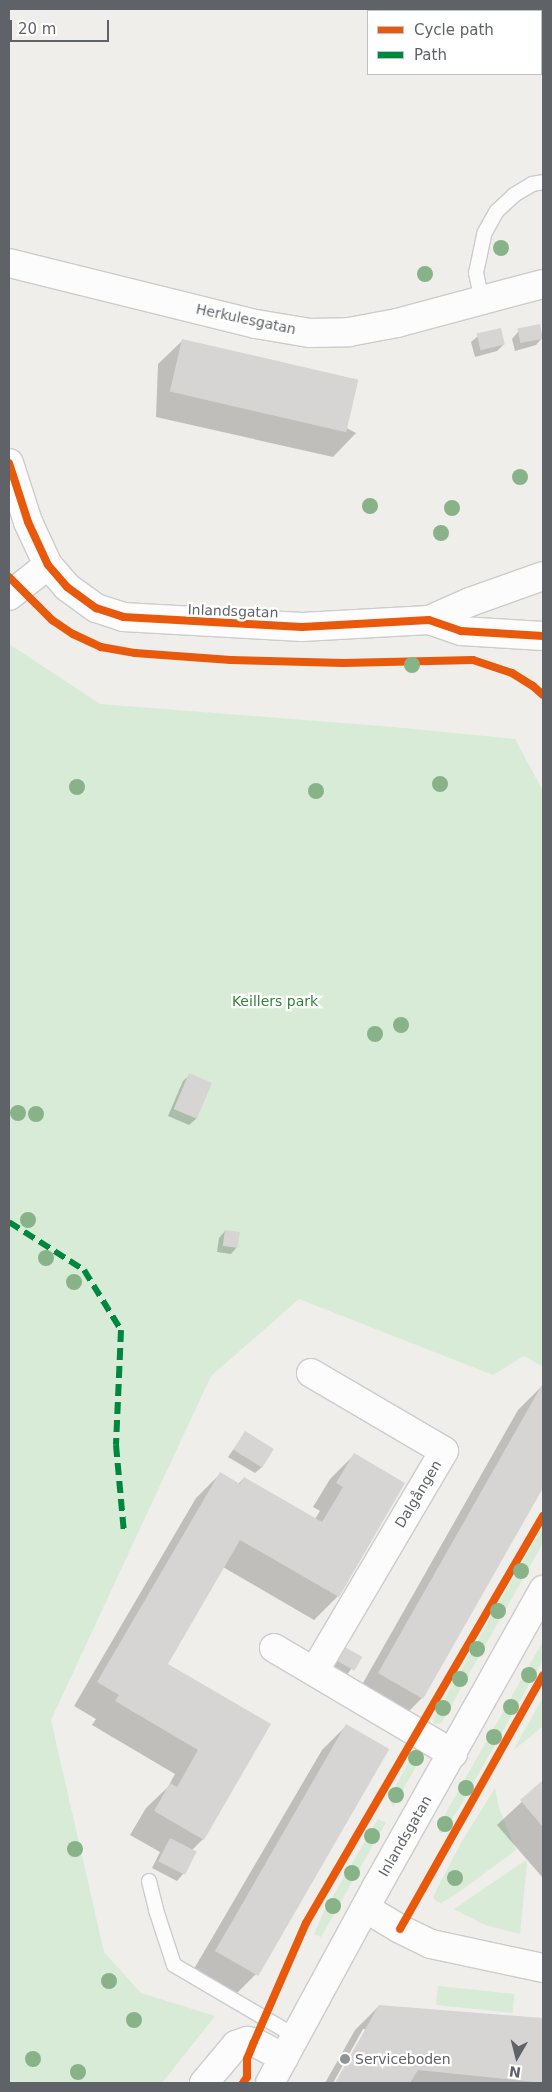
<!DOCTYPE html>
<html>
<head>
<meta charset="utf-8">
<style>
	body { margin:0 }
	#map { position:relative; width:552px; height:2092px; overflow:hidden; background:#efeeea; font-family:"DejaVu Sans",sans-serif }
	div>[style] { position:absolute }
	[style*='--x'] { left:calc(var(--x)*1px); top:calc(var(--y)*1px); width:calc(var(--w)*1px); rotate:calc(var(--a)*1deg) }
	.green>* { inset:0; background:#d8ebd6; transform-origin:0 0 }
	.shadow>* { inset:0; background:#0003 }
	.building>* { inset:0; background:#d6d5d3; transform-origin:0 0 }
	.roads { filter:drop-shadow(1px 0 #cbcccc) drop-shadow(-1px 0 #cbcccc) drop-shadow(0 1px #cbcccc) drop-shadow(0 -1px #cbcccc) }
	.service>* { height:14px; margin:-7px; padding:0 7px; transform-origin:7px; border-radius:7px; background:#fdfcfc }
	.minor>* { height:28px; margin:-14px; padding:0 14px; transform-origin:14px; border-radius:14px; background:#fdfcfc }
	.tertiary>* { height:28px; margin:-14px; padding:0 14px; transform-origin:14px; border-radius:14px; background:#fdfcfc }
	.quiet>* { height:6px; margin-top:-3px; transform-origin:0; background:repeating-linear-gradient(90deg,#00873e 0 12px,transparent 0 18px) }
	.cycleway>* { height:8px; margin:-4px; padding:0 4px; transform-origin:4px; border-radius:4px; background:#e8590c }
	.trees>* { width:16px; height:16px; margin:-8px; border-radius:50%; background:#88b388 }
	.dots>* { width:14px; height:14px; translate:-50% -50%; box-sizing:border-box; border:2px solid #fff; border-radius:50% }
	span { translate:-50% -50%; white-space:nowrap; text-align:center; line-height:1.15; -webkit-text-stroke:4.5px #fff; paint-order:stroke }
	.street-label { font-size:14px; color:#5f6368 }
	.park-label { font-size:14px; color:#348238 }
	.poi-label { font-size:14px; color:#5f6368 }
	.left { translate:0 -50%; text-align:left }
	.frame { position:absolute; inset:0; border:10px solid #5f6368; pointer-events:none }
	.legend { position:absolute; left:367px; top:10px; width:175px; height:65px; box-sizing:border-box; background:#fff; border:1px solid #bfc1c3; margin:0; padding:6px 9px; list-style:none; font-size:15px; color:#5f6368 }
	.legend li { display:flex; align-items:center; gap:10px; height:25px }
	.legend b { width:25px; border:1px solid #bfc1c3 }
	.north { position:absolute; left:492px; top:2032px; width:50px; height:50px; -webkit-text-stroke:4px #fff; paint-order:stroke; rotate:188deg; font-size:14px; font-weight:700; line-height:20px; text-align:center; color:#5f6368 }
	.north::after { content:''; display:block; margin:auto; width:18px; height:22px; background:#5f6368; clip-path:polygon(50% 0,100% 100%,50% 72%,0 100%) }
	.scale { position:absolute; left:10px; top:20px; width:99px; height:22px; box-sizing:border-box; border:2px solid #5f6368; border-top:0; padding-left:6px; font-size:15px; line-height:18px; white-space:nowrap; color:#5f6368; -webkit-text-stroke:4px #fff; paint-order:stroke }
</style>
</head>
<body>
<div id="map">
	<div class="green">
		<i style="clip-path:polygon(9px 644px,100px 704px,393px 727px,515px 739px,543px 791px,543px 1367px,524px 1356px,493px 1375px,299px 1299px,211px 1376px,51px 1720px,104px 1952px,141px 1993px,215px 2016px,162px 2083px,9px 2083px)"></i>
		<i style="clip-path:polygon(543px 1526px,543px 1543px,442px 1722px,438px 1724px,434px 1723px,433px 1719px)"></i>
		<i style="clip-path:polygon(543px 1641px,543px 1660px,458px 1810px,442px 1833px,439px 1832px,439px 1825px)"></i>
		<i style="clip-path:polygon(543px 1697px,543px 1726px,513px 1751px)"></i>
		<i style="clip-path:polygon(418px 1745px,425px 1751px,393px 1807px,389px 1798px)"></i>
		<i style="clip-path:polygon(495px 1788px,499px 1808px,516px 1850px,455px 1895px,441px 1903px,436px 1901px,433px 1897px,462px 1841px)"></i>
		<i style="clip-path:polygon(378px 1819px,386px 1822px,321px 1937px,314px 1934px,324px 1911px)"></i>
		<i style="clip-path:polygon(526px 1860px,527px 1864px,520px 1934px,485px 1925px,454px 1909px)"></i>
		<i style="left:438px;top:1986px;width:77px;height:19px;rotate:6deg"></i>
	</div>
	<div class="shadow">
		<i style="clip-path:polygon(539px 326px,542px 338px,536px 345px,515px 351px,512px 339px,518px 332px)"></i>
		<i style="clip-path:polygon(478px 336px,504px 344px,497px 351px,475px 357px,471px 342px)"></i>
		<i style="clip-path:polygon(182px 341px,356px 433px,333px 457px,156px 417px,158px 364px)"></i>
		<i style="clip-path:polygon(190px 1075px,211px 1083px,196px 1119px,189px 1125px,168px 1116px,183px 1081px)"></i>
		<i style="clip-path:polygon(225px 1231px,237px 1247px,231px 1254px,217px 1252px,219px 1238px)"></i>
		<i style="clip-path:polygon(542px 1386px,543px 1485px,422px 1698px,398px 1722px,355px 1697px,518px 1410px)"></i>
		<i style="clip-path:polygon(245px 1433px,262px 1467px,255px 1473px,228px 1457px)"></i>
		<i style="clip-path:polygon(354px 1455px,338px 1596px,314px 1620px,223px 1567px,166px 1664px,269px 1725px,203px 1839px,192px 1850px,183px 1874px,177px 1881px,152px 1868px,160px 1852px,130px 1835px,146px 1808px,168px 1787px,175px 1774px,92px 1725px,96px 1719px,74px 1706px,196px 1498px,220px 1474px,238px 1484px,244px 1478px,315px 1519px,320px 1511px,313px 1507px,330px 1479px)"></i>
		<i style="clip-path:polygon(346px 1649px,360px 1657px,346px 1676px,332px 1668px)"></i>
		<i style="clip-path:polygon(346px 1726px,256px 1974px,232px 1998px,191px 1974px,322px 1750px)"></i>
		<i style="clip-path:polygon(543px 1782px,543px 1878px,497px 1825px)"></i>
		<i style="clip-path:polygon(379px 2006px,543px 2020px,543px 2083px,336px 2083px,366px 2029px,363px 2029px,333px 2083px,325px 2083px,355px 2030px)"></i>
	</div>
	<div class="building">
		<i style="left:540px;top:324px;width:15px;height:23px;rotate:79deg"></i>
		<i style="left:501px;top:328px;width:17px;height:25px;rotate:77deg"></i>
		<i style="left:182px;top:339px;width:181px;height:54px;rotate:13deg"></i>
		<i style="left:189px;top:1073px;width:25px;height:39px;rotate:23deg"></i>
		<i style="left:225px;top:1230px;width:15px;height:16px;rotate:8deg"></i>
		<i style="clip-path:polygon(543px 1383px,543px 1488px,423px 1699px,378px 1673px)"></i>
		<i style="left:245px;top:1431px;width:34px;height:22px;rotate:32deg"></i>
		<i style="clip-path:polygon(354px 1453px,405px 1483px,339px 1597px,240px 1540px,168px 1664px,271px 1724px,204px 1840px,154px 1811px,170px 1783px,177px 1787px,198px 1750px,115px 1701px,119px 1695px,97px 1682px,220px 1472px,240px 1484px,244px 1477px,322px 1522px,343px 1487px,336px 1483px)"></i>
		<i style="left:345px;top:1647px;width:20px;height:16px;rotate:30deg"></i>
		<i style="left:346px;top:1724px;width:50px;height:262px;rotate:30deg"></i>
		<i style="clip-path:polygon(543px 1780px,543px 1827px,520px 1800px)"></i>
		<i style="left:170px;top:1838px;width:30px;height:26px;rotate:27deg"></i>
		<i style="clip-path:polygon(379px 2005px,543px 2018px,543px 2083px,418px 2070px,410px 2083px,335px 2083px)"></i>
	</div>
	<div class="roads">
		<div class="service">
			<i style="--x:482;--y:301;--w:29;--a:-102"></i>
			<i style="--x:476;--y:273;--w:40;--a:-78"></i>
			<i style="--x:484;--y:234;--w:26;--a:-61"></i>
			<i style="--x:497;--y:211;--w:23;--a:-43"></i>
			<i style="--x:514;--y:195;--w:21;--a:-31"></i>
			<i style="--x:532;--y:184;--w:11;--a:-10"></i>
			<i style="--x:149;--y:1881;--w:30;--a:76"></i>
			<i style="--x:156;--y:1910;--w:58;--a:71.9"></i>
			<i style="--x:174;--y:1965;--w:140;--a:30.4"></i>
		</div>
		<div class="minor">
			<i style="--x:9;--y:263;--w:254;--a:13.9"></i>
			<i style="--x:256;--y:324;--w:55;--a:9.5"></i>
			<i style="--x:310;--y:333;--w:39;--a:-1"></i>
			<i style="--x:349;--y:332;--w:49;--a:-10.6"></i>
			<i style="--x:397;--y:323;--w:151;--a:-15"></i>
			<i style="--x:9;--y:463;--w:62;--a:72.1"></i>
			<i style="--x:28;--y:522;--w:47;--a:65.1"></i>
			<i style="--x:48;--y:565;--w:29;--a:49"></i>
			<i style="--x:67;--y:587;--w:36;--a:36"></i>
			<i style="--x:96;--y:608;--w:28;--a:18"></i>
			<i style="--x:123;--y:617;--w:179;--a:3.2"></i>
			<i style="--x:302;--y:627;--w:127;--a:-3.2"></i>
			<i style="--x:429;--y:620;--w:34;--a:19"></i>
			<i style="--x:461;--y:631;--w:82;--a:3.5"></i>
			<i style="--x:9;--y:596;--w:50;--a:-38.5"></i>
			<i style="--x:429;--y:620;--w:45;--a:-23.7"></i>
			<i style="--x:470;--y:602;--w:77;--a:-19.6"></i>
			<i style="--x:311;--y:1373;--w:154;--a:30.4"></i>
			<i style="--x:444;--y:1451;--w:254;--a:120.5"></i>
			<i style="--x:274;--y:1648;--w:208;--a:30.6"></i>
			<i style="--x:365;--y:1908;--w:41;--a:31"></i>
			<i style="--x:400;--y:1929;--w:34;--a:26"></i>
			<i style="--x:431;--y:1944;--w:115;--a:12.1"></i>
			<i style="--x:204;--y:2083;--w:50;--a:-49.9"></i>
			<i style="--x:236;--y:2045;--w:12;--a:-20"></i>
			<i style="--x:247;--y:2041;--w:7;--a:8"></i>
			<i style="--x:254;--y:2042;--w:34;--a:28"></i>
		</div>
		<div class="tertiary">
			<i style="--x:270;--y:2083;--w:222;--a:-61.5"></i>
			<i style="--x:376;--y:1888;--w:342;--a:-60.7"></i>
		</div>
	</div>
	<div class="quiet">
		<i style="--x:9;--y:1222;--w:89;--a:32.6"></i>
		<i style="--x:84;--y:1270;--w:70;--a:58.3"></i>
		<i style="--x:121;--y:1330;--w:115;--a:92.5"></i>
		<i style="--x:116;--y:1445;--w:88;--a:84.8"></i>
	</div>
	<div class="cycleway">
		<i style="--x:9;--y:463;--w:62;--a:72.1"></i>
		<i style="--x:28;--y:522;--w:47;--a:65.1"></i>
		<i style="--x:48;--y:565;--w:29;--a:49"></i>
		<i style="--x:67;--y:587;--w:36;--a:36"></i>
		<i style="--x:96;--y:608;--w:28;--a:18"></i>
		<i style="--x:123;--y:617;--w:179;--a:3.2"></i>
		<i style="--x:302;--y:627;--w:127;--a:-3.2"></i>
		<i style="--x:429;--y:620;--w:34;--a:19"></i>
		<i style="--x:461;--y:631;--w:82;--a:3.5"></i>
		<i style="--x:9;--y:577;--w:61;--a:45"></i>
		<i style="--x:52;--y:620;--w:25;--a:34"></i>
		<i style="--x:73;--y:634;--w:31;--a:25"></i>
		<i style="--x:101;--y:647;--w:35;--a:10"></i>
		<i style="--x:135;--y:653;--w:96;--a:4.2"></i>
		<i style="--x:231;--y:660;--w:112;--a:1.5"></i>
		<i style="--x:343;--y:663;--w:130;--a:-1.3"></i>
		<i style="--x:473;--y:660;--w:41;--a:18.4"></i>
		<i style="--x:512;--y:673;--w:25;--a:32"></i>
		<i style="--x:533;--y:686;--w:13;--a:42"></i>
		<i style="--x:400;--y:1929;--w:291;--a:-60.6"></i>
		<i style="--x:243;--y:2083;--w:7;--a:-56"></i>
		<i style="--x:247;--y:2077;--w:18;--a:-90"></i>
		<i style="--x:247;--y:2059;--w:18;--a:-68"></i>
		<i style="--x:254;--y:2042;--w:130;--a:-66.4"></i>
		<i style="--x:306;--y:1923;--w:471;--a:-59.8"></i>
	</div>
	<div class="trees">
		<i style="left:501px;top:248px"></i>
		<i style="left:425px;top:274px"></i>
		<i style="left:520px;top:477px"></i>
		<i style="left:370px;top:506px"></i>
		<i style="left:452px;top:508px"></i>
		<i style="left:441px;top:533px"></i>
		<i style="left:412px;top:665px"></i>
		<i style="left:440px;top:784px"></i>
		<i style="left:77px;top:787px"></i>
		<i style="left:316px;top:791px"></i>
		<i style="left:401px;top:1025px"></i>
		<i style="left:375px;top:1034px"></i>
		<i style="left:18px;top:1113px"></i>
		<i style="left:36px;top:1114px"></i>
		<i style="left:28px;top:1220px"></i>
		<i style="left:46px;top:1258px"></i>
		<i style="left:74px;top:1282px"></i>
		<i style="left:521px;top:1571px"></i>
		<i style="left:498px;top:1611px"></i>
		<i style="left:477px;top:1649px"></i>
		<i style="left:529px;top:1675px"></i>
		<i style="left:460px;top:1679px"></i>
		<i style="left:511px;top:1707px"></i>
		<i style="left:443px;top:1708px"></i>
		<i style="left:494px;top:1737px"></i>
		<i style="left:416px;top:1758px"></i>
		<i style="left:466px;top:1788px"></i>
		<i style="left:396px;top:1795px"></i>
		<i style="left:445px;top:1824px"></i>
		<i style="left:372px;top:1836px"></i>
		<i style="left:75px;top:1849px"></i>
		<i style="left:352px;top:1873px"></i>
		<i style="left:455px;top:1878px"></i>
		<i style="left:333px;top:1906px"></i>
		<i style="left:109px;top:1981px"></i>
		<i style="left:134px;top:2020px"></i>
		<i style="left:33px;top:2059px"></i>
		<i style="left:78px;top:2072px"></i>
	</div>
	<div class="dots">
		<i style="left:345px;top:2059px;background:#919496"></i>
	</div>
	<div class="street-label">
		<span style="left:246px;top:319px;rotate:12deg">Herkulesgatan</span>
		<span style="left:233px;top:611px;rotate:2deg">Inlandsgatan</span>
		<span style="left:418px;top:1494px;rotate:-59deg">Dalgången</span>
		<span style="left:405px;top:1836px;rotate:-60deg">Inlandsgatan</span>
	</div>
	<div class="park-label">
		<span style="left:275px;top:1001px">Keillers park</span>
	</div>
	<div class="poi-label">
		<span class="left" style="left:355px;top:2059px">Serviceboden</span>
	</div>
	<div class="frame"></div>
	<ul class="legend">
	<li><b style="height:6px;background:#e8590c"></b>Cycle path</li>
	<li><b style="height:6px;background:#00873e"></b>Path</li>
	</ul>
	<div class="north">N</div>
	<div class="scale">20 m</div>
</div>
</body>
</html>
